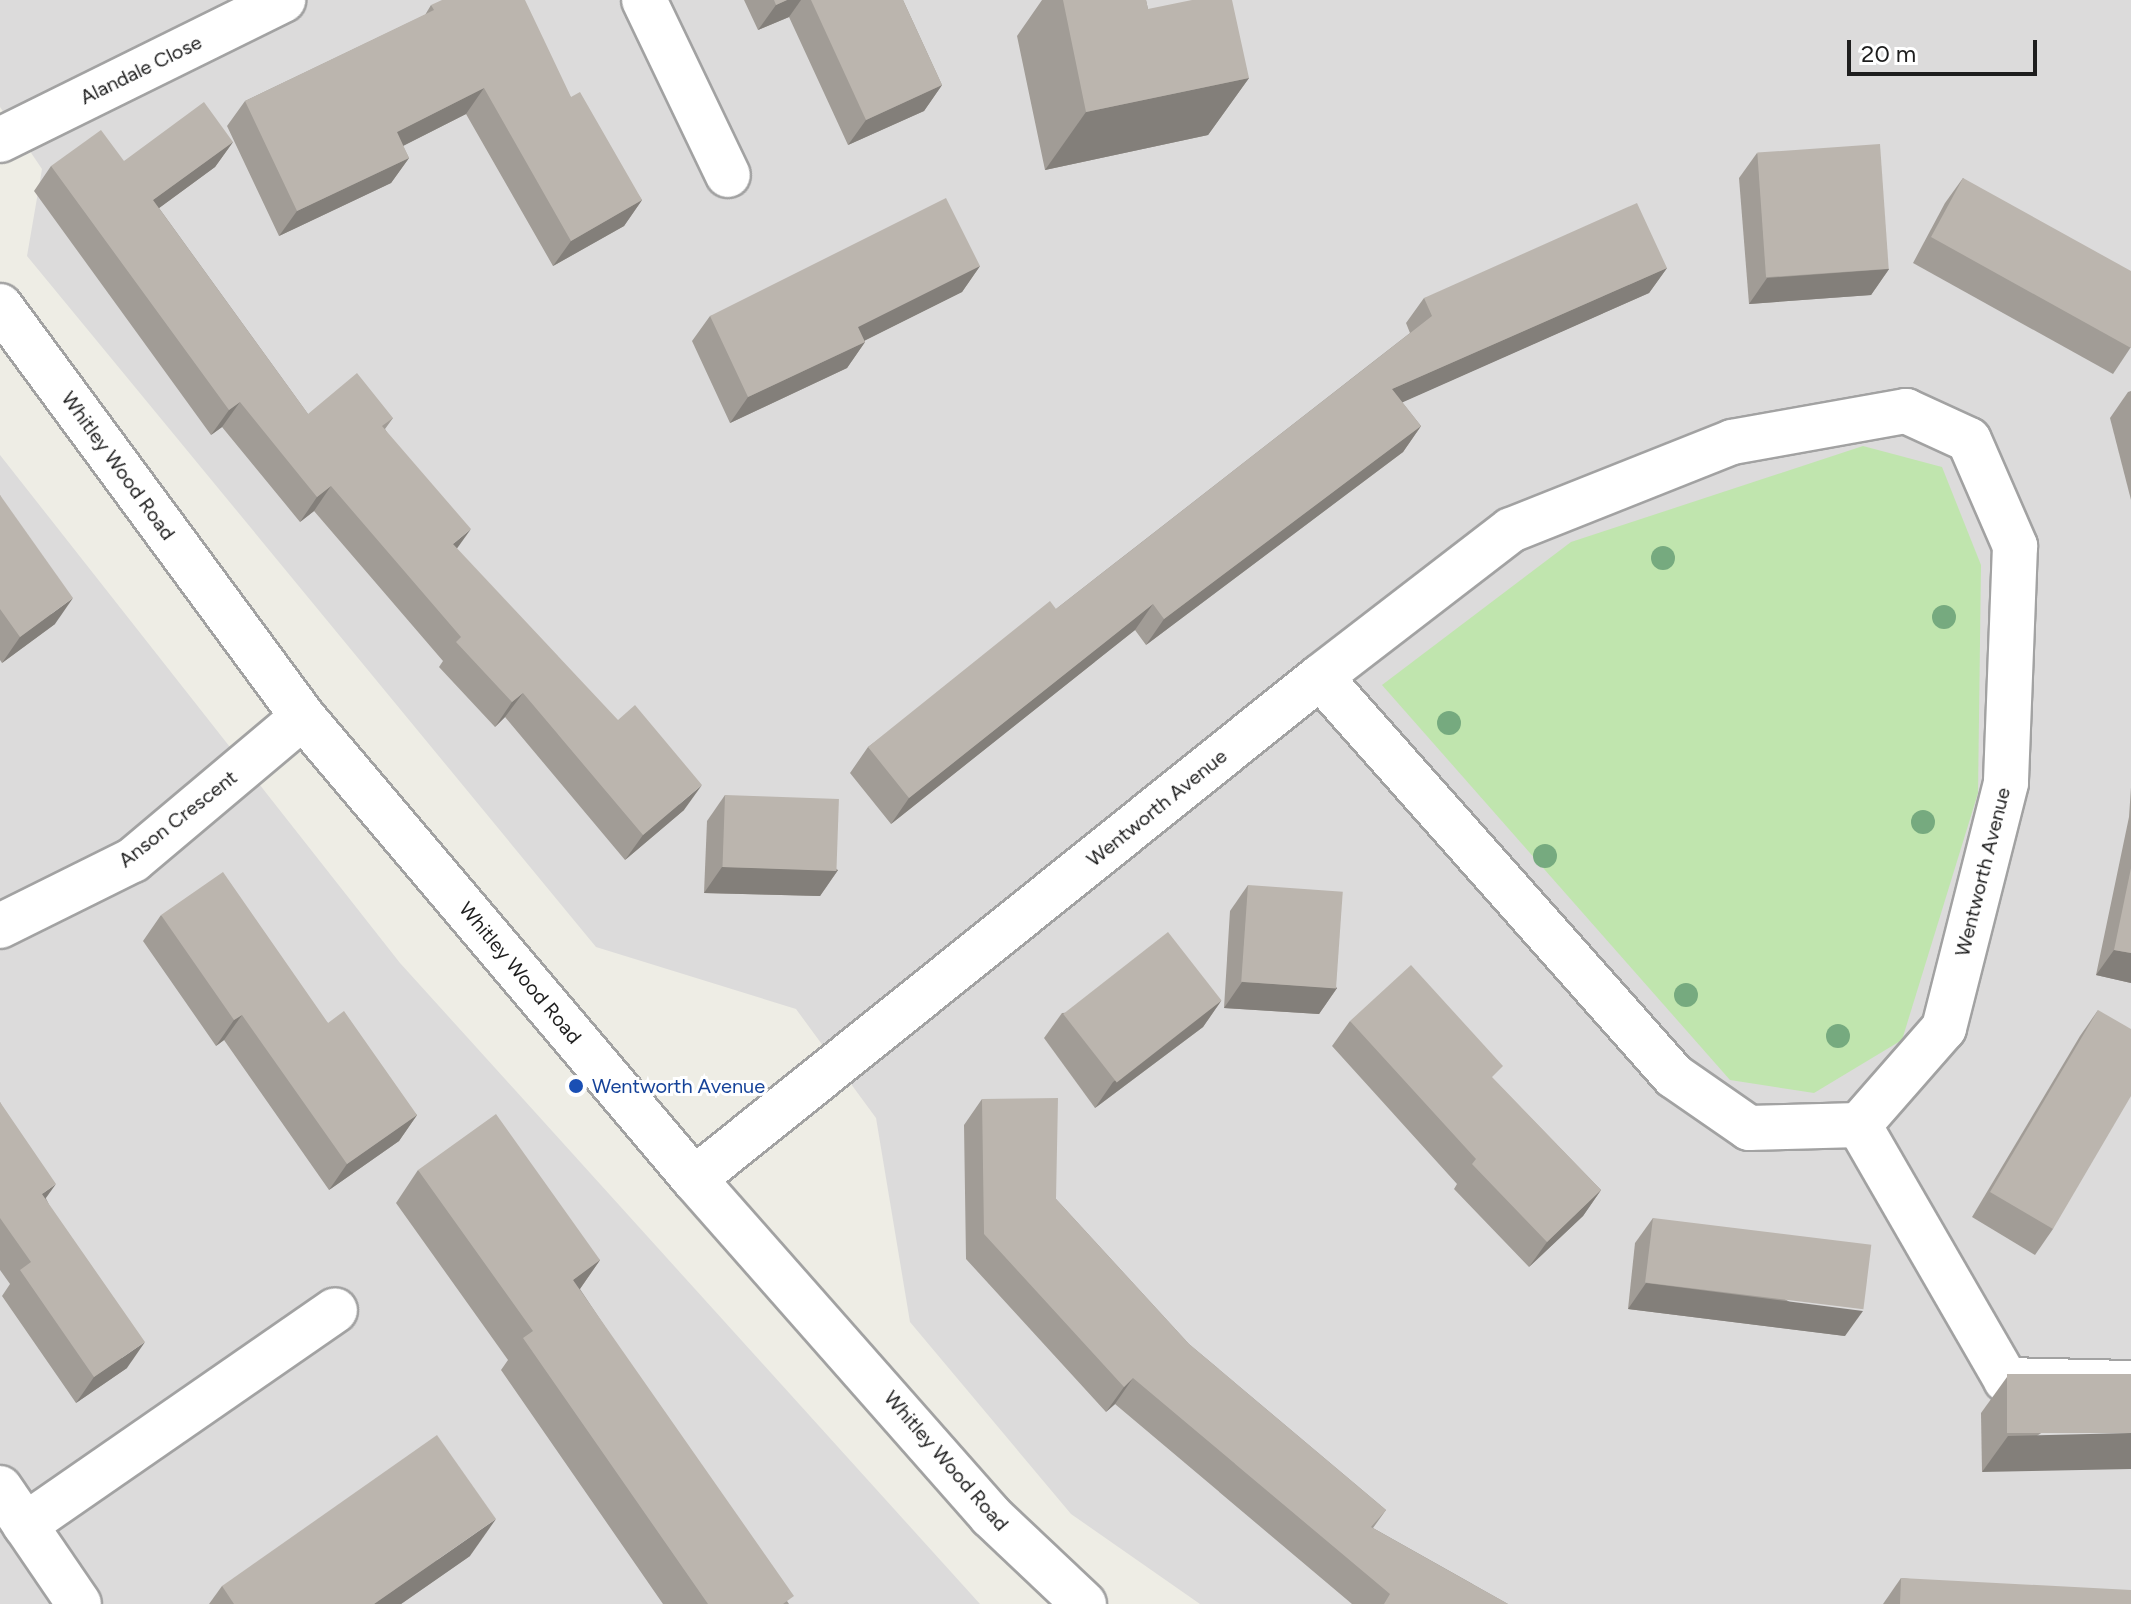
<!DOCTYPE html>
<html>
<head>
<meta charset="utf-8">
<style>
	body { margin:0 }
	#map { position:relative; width:2131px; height:1604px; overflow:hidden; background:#eeede5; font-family:Figtree,sans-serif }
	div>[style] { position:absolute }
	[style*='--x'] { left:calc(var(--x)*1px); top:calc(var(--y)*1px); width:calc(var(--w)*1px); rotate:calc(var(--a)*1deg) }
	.residential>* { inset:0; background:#dcdbdb }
	.grass>* { inset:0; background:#c0e5ae }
	.roads { filter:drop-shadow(2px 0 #a2a2a2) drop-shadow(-2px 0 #a2a2a2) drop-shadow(0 2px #a2a2a2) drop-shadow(0 -2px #a2a2a2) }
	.minor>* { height:44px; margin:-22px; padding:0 22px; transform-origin:22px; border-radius:22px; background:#fff }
	.trees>* { width:24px; height:24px; margin:-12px; border-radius:50%; background:#76aa7f }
	.wall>* { inset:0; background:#a19c96 }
	.shaded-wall>* { inset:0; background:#837f7a }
	.building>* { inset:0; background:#bbb5ae; transform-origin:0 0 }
	.dots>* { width:22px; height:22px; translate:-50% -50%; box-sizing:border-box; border:4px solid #fff; border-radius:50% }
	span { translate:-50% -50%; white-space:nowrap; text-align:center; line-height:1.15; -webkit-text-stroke:6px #fff; paint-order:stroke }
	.street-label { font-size:20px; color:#1e1e1e }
	.transit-label { font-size:20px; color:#164399 }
	.left { translate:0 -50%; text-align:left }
	.scale { position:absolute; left:1847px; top:40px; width:190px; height:36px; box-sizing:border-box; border:4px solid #1e1e1e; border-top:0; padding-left:10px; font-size:24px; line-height:28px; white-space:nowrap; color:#1e1e1e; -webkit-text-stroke:6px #fff; paint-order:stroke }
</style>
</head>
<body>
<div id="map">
	<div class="residential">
		<i style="clip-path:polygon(0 0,2131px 0,2131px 1604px,1200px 1604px,1071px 1514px,910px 1322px,876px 1118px,796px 1009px,596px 947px,27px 256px,42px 169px,0 107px)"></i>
		<i style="clip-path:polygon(0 455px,400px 963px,980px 1604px,0 1604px)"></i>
	</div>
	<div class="grass">
		<i style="clip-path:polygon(1863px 446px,1942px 467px,1981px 565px,1978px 793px,1902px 1040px,1814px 1093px,1730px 1080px,1382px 685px,1571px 542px)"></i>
	</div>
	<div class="roads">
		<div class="minor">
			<i style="--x:644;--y:0;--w:194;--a:64.4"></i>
			<i style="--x:0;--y:140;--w:316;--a:-26.3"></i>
			<i style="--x:0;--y:306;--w:511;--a:53.6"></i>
			<i style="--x:303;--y:717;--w:605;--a:49.76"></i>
			<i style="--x:694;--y:1179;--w:449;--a:48.6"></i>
			<i style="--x:991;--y:1516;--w:128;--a:43.4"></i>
			<i style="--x:0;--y:926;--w:148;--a:-26.4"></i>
			<i style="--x:133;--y:860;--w:222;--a:-40.1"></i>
			<i style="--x:1859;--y:1125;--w:294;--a:60"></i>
			<i style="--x:2006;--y:1380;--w:125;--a:1.4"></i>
			<i style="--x:694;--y:1179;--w:802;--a:-38.73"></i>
			<i style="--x:1320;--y:677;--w:241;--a:-37.6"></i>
			<i style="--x:1511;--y:530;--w:238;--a:-21.7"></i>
			<i style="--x:1732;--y:442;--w:177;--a:-10.1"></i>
			<i style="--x:1906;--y:411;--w:69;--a:24.7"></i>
			<i style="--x:1969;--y:440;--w:116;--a:66.5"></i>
			<i style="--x:2015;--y:546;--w:237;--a:92.2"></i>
			<i style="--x:2006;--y:783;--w:253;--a:104.2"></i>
			<i style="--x:1944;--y:1028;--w:129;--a:131.2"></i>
			<i style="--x:1859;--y:1125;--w:110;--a:178.4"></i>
			<i style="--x:1749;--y:1128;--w:91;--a:-145.3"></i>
			<i style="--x:1674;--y:1076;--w:533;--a:-131.58"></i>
			<i style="--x:0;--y:1488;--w:140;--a:55.7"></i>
			<i style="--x:25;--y:1525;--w:377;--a:-34.7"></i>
		</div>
	</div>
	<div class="trees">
		<i style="left:1663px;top:558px"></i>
		<i style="left:1944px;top:617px"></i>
		<i style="left:1449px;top:723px"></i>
		<i style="left:1923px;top:822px"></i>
		<i style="left:1545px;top:856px"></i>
		<i style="left:1686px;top:995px"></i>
		<i style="left:1838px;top:1036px"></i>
	</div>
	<div class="wall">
		<i style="clip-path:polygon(744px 0,903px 0,942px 85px,924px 111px,848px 145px,789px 17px,758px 30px)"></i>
		<i style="clip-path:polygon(1042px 0,1146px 0,1148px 9px,1249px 78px,1208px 135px,1045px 170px,1017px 36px)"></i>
		<i style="clip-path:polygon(431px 5px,571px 97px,642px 200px,624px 226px,553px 266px,466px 114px,403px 146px,409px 158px,391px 183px,279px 236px,227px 126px,245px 101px,425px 15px)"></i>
		<i style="clip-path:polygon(233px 142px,215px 167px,159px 208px,308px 414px,393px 418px,385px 429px,457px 549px,684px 810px,625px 860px,505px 717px,495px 727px,439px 667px,443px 661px,314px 511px,300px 522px,222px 427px,211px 435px,34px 191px,51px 166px,124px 161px)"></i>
		<i style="clip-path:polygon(1757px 153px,1889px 269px,1871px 295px,1749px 304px,1739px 178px)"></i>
		<i style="clip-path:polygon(1963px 178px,2131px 347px,2113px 374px,1913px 263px,1945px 203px)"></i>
		<i style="clip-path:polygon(980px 266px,962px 292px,865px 340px,865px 342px,847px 368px,730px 423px,692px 341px,710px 316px)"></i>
		<i style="clip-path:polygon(1667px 268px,1649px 293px,1402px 402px,1421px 426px,1403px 452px,1146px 645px,1135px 630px,891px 824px,850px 773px,868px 747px,1056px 609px,1410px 333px,1406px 323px,1424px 298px)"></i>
		<i style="clip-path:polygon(2131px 391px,2131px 500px,2110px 418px,2128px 392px)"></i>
		<i style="clip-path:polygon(0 495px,55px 624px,2px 663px,0 660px)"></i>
		<i style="clip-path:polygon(2131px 787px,2131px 983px,2096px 975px,2129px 817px)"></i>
		<i style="clip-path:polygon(725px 795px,838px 870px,820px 896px,704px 893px,707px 821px)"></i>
		<i style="clip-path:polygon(1248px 885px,1337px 988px,1319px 1014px,1224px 1008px,1230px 911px)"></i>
		<i style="clip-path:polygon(161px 915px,328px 1023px,417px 1115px,399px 1141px,329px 1190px,224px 1040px,216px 1046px,143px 941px)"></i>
		<i style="clip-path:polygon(1221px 1001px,1203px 1027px,1095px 1108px,1044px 1038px,1062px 1013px)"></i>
		<i style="clip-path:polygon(2098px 1010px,2053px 1229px,2035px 1255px,1972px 1217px,2080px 1036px)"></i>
		<i style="clip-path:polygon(1350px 1021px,1494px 1080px,1601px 1190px,1583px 1216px,1529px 1267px,1454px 1189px,1457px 1184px,1332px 1046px)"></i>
		<i style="clip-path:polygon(982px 1099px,1056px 1199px,1189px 1344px,1386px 1510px,1373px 1528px,1508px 1604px,1352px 1604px,1115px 1404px,1106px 1412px,966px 1259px,964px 1125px)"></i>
		<i style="clip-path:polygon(0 1102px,127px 1368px,76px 1403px,2px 1296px,10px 1284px,0 1270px)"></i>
		<i style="clip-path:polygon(418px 1170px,600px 1260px,580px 1289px,789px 1604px,663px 1604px,501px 1370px,508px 1360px,396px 1203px)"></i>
		<i style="clip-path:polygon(1653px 1218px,1845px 1336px,1628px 1309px,1635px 1243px)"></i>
		<i style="clip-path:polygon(2131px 1374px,1982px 1472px,1981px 1413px,2007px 1377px)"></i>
		<i style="clip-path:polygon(470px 1556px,401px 1604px,209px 1604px,222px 1586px)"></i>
		<i style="clip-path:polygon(1901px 1578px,2131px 1604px,1883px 1604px)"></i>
	</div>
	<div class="shaded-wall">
		<i style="clip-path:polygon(787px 0,801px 0,789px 17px,758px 30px,776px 5px)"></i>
		<i style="clip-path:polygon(1249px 78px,1208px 135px,1045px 170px,1086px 112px)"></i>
		<i style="clip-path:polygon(942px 85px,924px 111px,848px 145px,866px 120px)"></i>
		<i style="clip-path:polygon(484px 88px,466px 114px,379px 158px,397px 132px)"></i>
		<i style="clip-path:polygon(233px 142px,215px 167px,136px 225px,153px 200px)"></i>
		<i style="clip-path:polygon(409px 158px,391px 183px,279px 236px,297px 211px)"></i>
		<i style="clip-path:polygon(642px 200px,624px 226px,553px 266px,571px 241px)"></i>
		<i style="clip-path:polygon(980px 266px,962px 292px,840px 353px,858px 327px)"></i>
		<i style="clip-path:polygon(1667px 268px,1649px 293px,1374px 415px,1392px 389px)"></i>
		<i style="clip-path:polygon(1889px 269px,1871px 295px,1749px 304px,1767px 278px)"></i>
		<i style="clip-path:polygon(865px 342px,847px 368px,730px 423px,748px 397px)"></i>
		<i style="clip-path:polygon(240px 402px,222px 427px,211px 435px,229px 410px)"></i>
		<i style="clip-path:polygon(1421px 426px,1403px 452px,1146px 645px,1164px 619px)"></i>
		<i style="clip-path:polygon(331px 486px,314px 511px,300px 522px,317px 497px)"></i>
		<i style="clip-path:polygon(471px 529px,453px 554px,453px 544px)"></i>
		<i style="clip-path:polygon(73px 598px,55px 624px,2px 663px,20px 637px)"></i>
		<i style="clip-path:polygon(1153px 604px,1135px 630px,891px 824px,909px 798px)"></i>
		<i style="clip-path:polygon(523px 693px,505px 717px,495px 727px,512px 702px)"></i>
		<i style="clip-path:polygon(702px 785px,684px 810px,625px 860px,643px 835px)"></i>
		<i style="clip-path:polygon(722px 867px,838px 870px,820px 896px,704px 893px)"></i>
		<i style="clip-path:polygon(2114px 950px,2131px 953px,2131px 983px,2096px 975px)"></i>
		<i style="clip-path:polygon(1242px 982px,1337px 988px,1319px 1014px,1224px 1008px)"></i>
		<i style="clip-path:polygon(1221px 1001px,1203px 1027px,1095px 1108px,1113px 1082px)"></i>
		<i style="clip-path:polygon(242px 1015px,224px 1040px,216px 1046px,234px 1020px)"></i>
		<i style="clip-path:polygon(417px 1115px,399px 1141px,329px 1190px,347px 1164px)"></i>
		<i style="clip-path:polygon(56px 1184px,38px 1209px,42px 1194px)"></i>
		<i style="clip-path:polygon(1601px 1190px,1583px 1216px,1529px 1267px,1547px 1242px)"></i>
		<i style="clip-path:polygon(600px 1260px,577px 1293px,573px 1280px)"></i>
		<i style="clip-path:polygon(1646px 1283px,1863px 1311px,1845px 1336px,1628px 1309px)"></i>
		<i style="clip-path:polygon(145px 1342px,127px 1368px,76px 1403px,94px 1377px)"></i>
		<i style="clip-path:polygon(1133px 1378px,1115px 1404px,1106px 1412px,1124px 1387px)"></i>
		<i style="clip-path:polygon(2131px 1433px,2131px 1469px,1982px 1472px,2008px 1436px)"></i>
		<i style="clip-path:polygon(496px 1519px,470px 1556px,401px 1604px,374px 1604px)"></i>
	</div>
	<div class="building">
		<i style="clip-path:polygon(442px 0,525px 0,571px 97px,580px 92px,642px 200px,571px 241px,484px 88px,397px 132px,409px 158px,297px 211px,245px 101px,434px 10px,431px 5px)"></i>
		<i style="clip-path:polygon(774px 0,787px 0,776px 5px)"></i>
		<i style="clip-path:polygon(811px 0,903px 0,942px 85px,866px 120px)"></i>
		<i style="clip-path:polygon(1063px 0,1146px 0,1148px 9px,1192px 0,1232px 0,1249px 78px,1086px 112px)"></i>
		<i style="clip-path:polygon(204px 102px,233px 142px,153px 200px,308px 414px,357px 373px,393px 418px,382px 426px,471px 529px,453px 544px,618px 720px,635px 705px,702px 785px,643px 835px,523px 693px,512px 702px,456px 642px,461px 637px,331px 486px,317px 497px,240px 402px,229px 410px,51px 166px,101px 130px,124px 161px)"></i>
		<i style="left:1880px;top:144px;width:125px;height:123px;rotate:86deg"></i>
		<i style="clip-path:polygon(1963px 178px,2131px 271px,2131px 348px,1931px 237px)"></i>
		<i style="clip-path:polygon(946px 198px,980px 266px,858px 327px,865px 342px,748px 397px,710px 316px)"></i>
		<i style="clip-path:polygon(1637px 203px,1667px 268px,1392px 389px,1421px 426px,1164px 619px,1153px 604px,909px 798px,868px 747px,1050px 601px,1056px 609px,1432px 316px,1424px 298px)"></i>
		<i style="clip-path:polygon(0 495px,73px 598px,20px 637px,0 609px)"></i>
		<i style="left:725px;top:795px;width:114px;height:72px;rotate:2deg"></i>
		<i style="clip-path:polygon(2131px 868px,2131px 953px,2114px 950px)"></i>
		<i style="clip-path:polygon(223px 872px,328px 1023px,344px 1011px,417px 1115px,347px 1164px,242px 1015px,234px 1020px,161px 915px)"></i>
		<i style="left:1248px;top:885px;width:95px;height:97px;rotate:4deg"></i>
		<i style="left:1168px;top:932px;width:87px;height:133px;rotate:52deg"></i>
		<i style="clip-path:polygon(1411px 965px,1503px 1066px,1492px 1077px,1601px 1190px,1547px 1242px,1472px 1164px,1476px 1159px,1350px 1021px)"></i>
		<i style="clip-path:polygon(2098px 1010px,2131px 1029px,2131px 1096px,2053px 1229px,1990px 1192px)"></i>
		<i style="clip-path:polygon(1058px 1098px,1056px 1199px,1189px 1344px,1386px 1510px,1371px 1527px,1508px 1604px,1384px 1604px,1390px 1594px,1133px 1378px,1124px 1387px,984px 1234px,982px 1099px)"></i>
		<i style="clip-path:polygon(0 1102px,56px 1184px,42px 1194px,145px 1342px,94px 1377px,20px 1270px,31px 1262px,0 1218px)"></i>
		<i style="clip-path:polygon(496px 1114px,600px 1260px,573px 1280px,794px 1596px,783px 1604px,708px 1604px,523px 1338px,533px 1331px,418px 1170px)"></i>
		<i style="left:1653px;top:1218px;width:220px;height:65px;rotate:7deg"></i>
		<i style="left:2131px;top:1374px;width:59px;height:124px;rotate:90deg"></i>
		<i style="clip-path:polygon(437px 1435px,496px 1519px,374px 1604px,234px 1604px,222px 1586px)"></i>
		<i style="clip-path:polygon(1901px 1578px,2131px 1590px,2131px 1604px,1900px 1604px)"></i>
	</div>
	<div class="dots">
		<i style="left:576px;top:1086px;background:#1a4fb4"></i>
	</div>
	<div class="street-label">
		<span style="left:141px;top:70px;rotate:-26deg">Alandale Close</span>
		<span style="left:118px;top:466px;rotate:54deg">Whitley Wood Road</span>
		<span style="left:1157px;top:808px;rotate:-39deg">Wentworth Avenue</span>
		<span style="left:178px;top:819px;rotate:-38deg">Anson Crescent</span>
		<span style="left:1983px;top:872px;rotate:-76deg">Wentworth Avenue</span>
		<span style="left:520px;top:973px;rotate:50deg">Whitley Wood Road</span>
		<span style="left:946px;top:1461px;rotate:49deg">Whitley Wood Road</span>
	</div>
	<div class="transit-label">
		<span class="left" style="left:592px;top:1086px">Wentworth Avenue</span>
	</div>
	<div class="scale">20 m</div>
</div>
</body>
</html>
